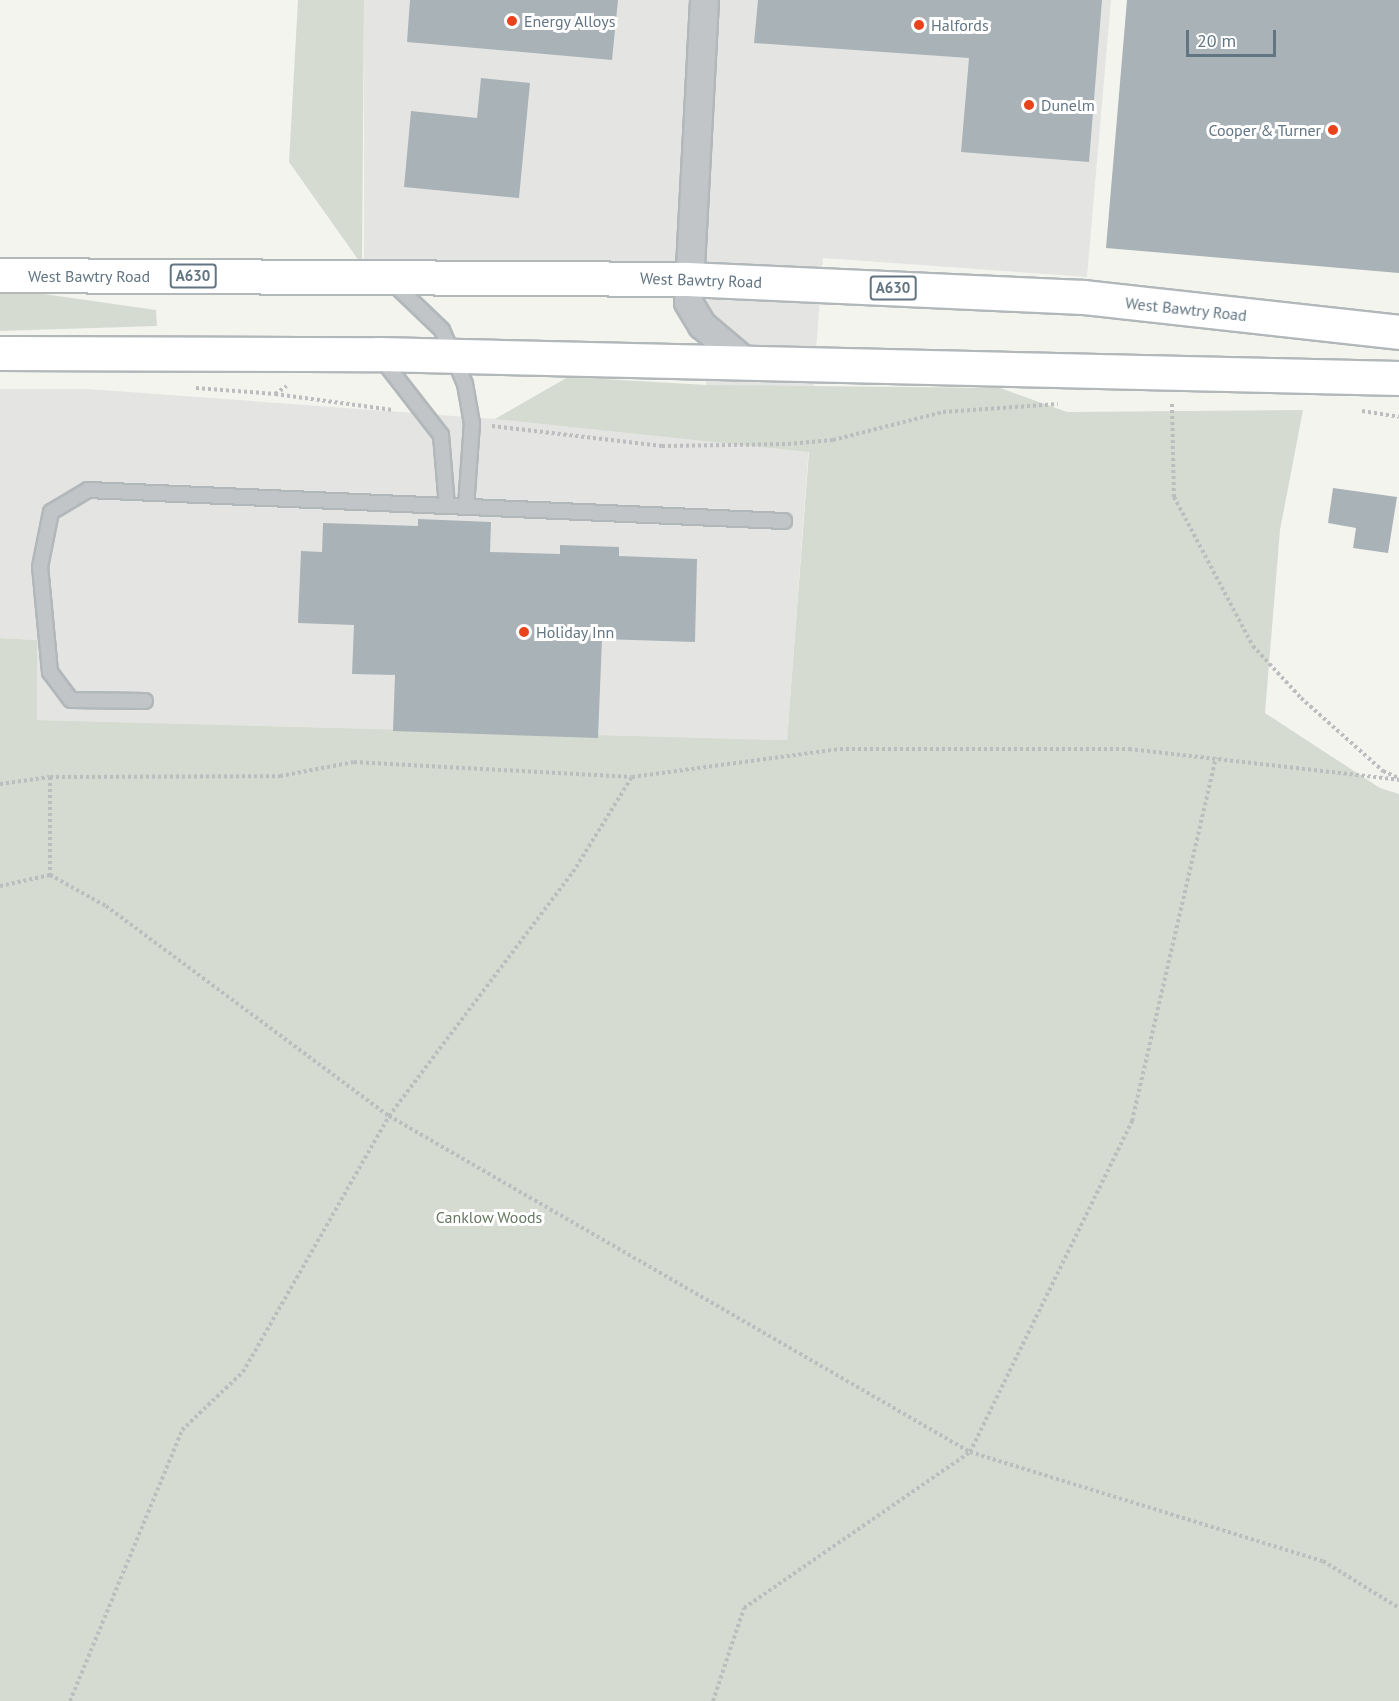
<!DOCTYPE html>
<html>
<head>
<meta charset="utf-8">
<style>
	body { margin:0 }
	#map { position:relative; width:1399px; height:1701px; overflow:hidden; background:#f4f4ef; font-family:"PT Sans",sans-serif }
	div>[style] { position:absolute }
	[style*='--x'] { left:calc(var(--x)*1px); top:calc(var(--y)*1px); width:calc(var(--w)*1px); rotate:calc(var(--a)*1deg) }
	.built>* { inset:0; background:#e4e5e3; transform-origin:0 0 }
	.green>* { inset:0; background:#d5dbd0 }
	.building>* { inset:0; background:#a9b2b6 }
	.path>* { height:4px; margin-top:-2px; transform-origin:0; background:repeating-linear-gradient(90deg,#bbbdbf 0 3px,transparent 0 6px) }
	.roads { filter:drop-shadow(2px 0 #b2b7ba) drop-shadow(-2px 0 #b2b7ba) drop-shadow(0 2px #b2b7ba) drop-shadow(0 -2px #b2b7ba) }
	.lane>* { height:14px; margin:-7px; padding:0 7px; transform-origin:7px; border-radius:7px; background:#c1c5c8 }
	.street>* { height:27px; margin:-13.5px; padding:0 13.5px; transform-origin:13.5px; border-radius:13.5px; background:#c1c5c8 }
	.primary>* { height:33px; margin:-16.5px; padding:0 16.5px; transform-origin:16.5px; border-radius:16.5px; background:#fff }
	.dots>* { width:16px; height:16px; translate:-50% -50%; box-sizing:border-box; border:3px solid #fff; border-radius:50% }
	span { translate:-50% -50%; white-space:nowrap; text-align:center; line-height:1.15; -webkit-text-stroke:6px #fff; paint-order:stroke }
	.shield-label span { padding:2px 4px; background:#fff; border:2px solid; border-radius:4px; -webkit-text-stroke-width:0 }
	.shield-label { font-size:15px; color:#627582; font-weight:700 }
	.poi-label { font-size:16px; color:#627582 }
	.left { translate:0 -50%; text-align:left }
	.right { translate:-100% -50%; text-align:right }
	.street-label { font-size:16px; color:#627582 }
	.park-label { font-size:16px; color:#667961 }
	.scale { position:absolute; left:1186px; top:30px; width:90px; height:27px; box-sizing:border-box; border:3px solid #627582; border-top:0; padding-left:8px; font-size:18px; line-height:21px; white-space:nowrap; color:#627582; -webkit-text-stroke:4px #fff; paint-order:stroke }
</style>
</head>
<body>
<div id="map">
	<div class="built">
		<i style="left:364px;top:0;width:330px;height:265px"></i>
		<i style="clip-path:polygon(717px 0,1111px 0,1087px 277px,823px 258px,787px 740px,37px 720px,37px 640px,0 638px,0 389px,89px 389px,495px 419px,706px 385px,708px 143px)"></i>
	</div>
	<div class="green">
		<i style="clip-path:polygon(298px 0,364px 0,362px 265px,289px 162px)"></i>
		<i style="clip-path:polygon(37px 293px,156px 310px,157px 326px,0 331px,0 294px)"></i>
		<i style="clip-path:polygon(568px 377px,707px 385px,1000px 388px,1067px 412px,1303px 410px,1280px 530px,1265px 713px,1380px 788px,1399px 794px,1399px 1701px,0 1701px,0 638px,37px 640px,37px 720px,787px 740px,809px 452px,495px 419px)"></i>
	</div>
	<div class="building">
		<i style="clip-path:polygon(410px 0,618px 0,612px 60px,407px 42px)"></i>
		<i style="clip-path:polygon(758px 0,1102px 0,1089px 162px,961px 152px,969px 58px,754px 43px)"></i>
		<i style="clip-path:polygon(1127px 0,1399px 0,1399px 273px,1106px 248px)"></i>
		<i style="clip-path:polygon(481px 78px,530px 83px,519px 198px,404px 187px,411px 111px,477px 118px)"></i>
		<i style="clip-path:polygon(1333px 488px,1397px 497px,1388px 553px,1353px 548px,1356px 528px,1328px 523px)"></i>
		<i style="clip-path:polygon(418px 519px,491px 522px,490px 552px,560px 554px,560px 545px,619px 547px,619px 556px,697px 559px,695px 642px,602px 639px,598px 738px,393px 731px,395px 675px,352px 674px,354px 625px,298px 623px,301px 551px,322px 552px,323px 523px,418px 526px)"></i>
	</div>
	<div class="path">
		<i style="--x:196;--y:388;--w:79;--a:4.3"></i>
		<i style="--x:275;--y:394;--w:14;--a:-34"></i>
		<i style="--x:275;--y:394;--w:119;--a:7.7"></i>
		<i style="--x:1172;--y:404;--w:93;--a:88.8"></i>
		<i style="--x:1174;--y:497;--w:169;--a:62.1"></i>
		<i style="--x:1253;--y:646;--w:71;--a:47.3"></i>
		<i style="--x:1301;--y:698;--w:110;--a:41.7"></i>
		<i style="--x:1383;--y:771;--w:17;--a:24"></i>
		<i style="--x:1362;--y:411;--w:37;--a:9"></i>
		<i style="--x:492;--y:426;--w:171;--a:6.7"></i>
		<i style="--x:662;--y:446;--w:126;--a:-0.9"></i>
		<i style="--x:788;--y:444;--w:45;--a:-5.1"></i>
		<i style="--x:833;--y:440;--w:114;--a:-14.3"></i>
		<i style="--x:943;--y:412;--w:115;--a:-4"></i>
		<i style="--x:50;--y:777;--w:98;--a:90"></i>
		<i style="--x:0;--y:784;--w:50;--a:-8"></i>
		<i style="--x:50;--y:777;--w:230;--a:-0.2"></i>
		<i style="--x:280;--y:776;--w:75;--a:-10.7"></i>
		<i style="--x:354;--y:762;--w:278;--a:3.1"></i>
		<i style="--x:632;--y:777;--w:210;--a:-7.7"></i>
		<i style="--x:840;--y:749;--w:289;--a:0"></i>
		<i style="--x:1129;--y:749;--w:272;--a:6.5"></i>
		<i style="--x:0;--y:886;--w:51;--a:-12.4"></i>
		<i style="--x:50;--y:875;--w:64;--a:29"></i>
		<i style="--x:106;--y:906;--w:352;--a:36.6"></i>
		<i style="--x:389;--y:1116;--w:671;--a:30.04"></i>
		<i style="--x:970;--y:1452;--w:369;--a:17.2"></i>
		<i style="--x:1323;--y:1561;--w:89;--a:31.7"></i>
		<i style="--x:70;--y:1701;--w:293;--a:-67.5"></i>
		<i style="--x:182;--y:1430;--w:84;--a:-43.6"></i>
		<i style="--x:243;--y:1372;--w:295;--a:-60.3"></i>
		<i style="--x:389;--y:1116;--w:306;--a:-53"></i>
		<i style="--x:573;--y:872;--w:112;--a:-58.2"></i>
		<i style="--x:713;--y:1701;--w:98;--a:-71.6"></i>
		<i style="--x:744;--y:1608;--w:275;--a:-34.6"></i>
		<i style="--x:970;--y:1452;--w:369;--a:-63.9"></i>
		<i style="--x:1132;--y:1121;--w:373;--a:-77"></i>
	</div>
	<div class="roads">
		<div class="lane">
			<i style="--x:393;--y:283;--w:68;--a:43.8"></i>
			<i style="--x:442;--y:330;--w:59;--a:66.9"></i>
			<i style="--x:465;--y:384;--w:40;--a:80"></i>
			<i style="--x:472;--y:423;--w:83;--a:94.1"></i>
			<i style="--x:381;--y:358;--w:98;--a:52.1"></i>
			<i style="--x:441;--y:435;--w:71;--a:85.2"></i>
			<i style="--x:145;--y:701;--w:74;--a:-179.2"></i>
			<i style="--x:71;--y:700;--w:35;--a:-127"></i>
			<i style="--x:50;--y:672;--w:105;--a:-95.4"></i>
			<i style="--x:40;--y:567;--w:56;--a:-78.7"></i>
			<i style="--x:51;--y:512;--w:43;--a:-30.7"></i>
			<i style="--x:88;--y:490;--w:697;--a:2.55"></i>
		</div>
		<div class="street">
			<i style="--x:704;--y:0;--w:302;--a:93"></i>
			<i style="--x:688;--y:302;--w:27;--a:59"></i>
			<i style="--x:702;--y:325;--w:59;--a:40.2"></i>
		</div>
		<div class="primary">
			<i style="--x:0;--y:275;--w:687;--a:0.33"></i>
			<i style="--x:687;--y:279;--w:396;--a:2.6"></i>
			<i style="--x:1083;--y:297;--w:318;--a:6.3"></i>
			<i style="--x:0;--y:353;--w:378;--a:0.2"></i>
			<i style="--x:378;--y:354;--w:1021;--a:1.35"></i>
		</div>
	</div>
	<div class="dots">
		<i style="left:512px;top:21px;background:#e8431b"></i>
		<i style="left:919px;top:25px;background:#e8431b"></i>
		<i style="left:1029px;top:105px;background:#e8431b"></i>
		<i style="left:1333px;top:130px;background:#e8431b"></i>
		<i style="left:524px;top:632px;background:#e8431b"></i>
	</div>
	<div class="shield-label">
		<span style="left:193px;top:276px">A630</span>
		<span style="left:893px;top:288px">A630</span>
	</div>
	<div class="poi-label">
		<span class="left" style="left:524px;top:21px">Energy Alloys</span>
		<span class="left" style="left:931px;top:25px">Halfords</span>
		<span class="left" style="left:1041px;top:105px">Dunelm</span>
		<span class="right" style="left:1321px;top:130px">Cooper &amp; Turner</span>
		<span class="left" style="left:536px;top:632px">Holiday Inn</span>
	</div>
	<div class="street-label">
		<span style="left:89px;top:276px">West Bawtry Road</span>
		<span style="left:701px;top:280px;rotate:2deg">West Bawtry Road</span>
		<span style="left:1186px;top:309px;rotate:6deg">West Bawtry Road</span>
	</div>
	<div class="park-label">
		<span style="left:489px;top:1217px">Canklow Woods</span>
	</div>
	<div class="scale">20 m</div>
</div>
</body>
</html>
